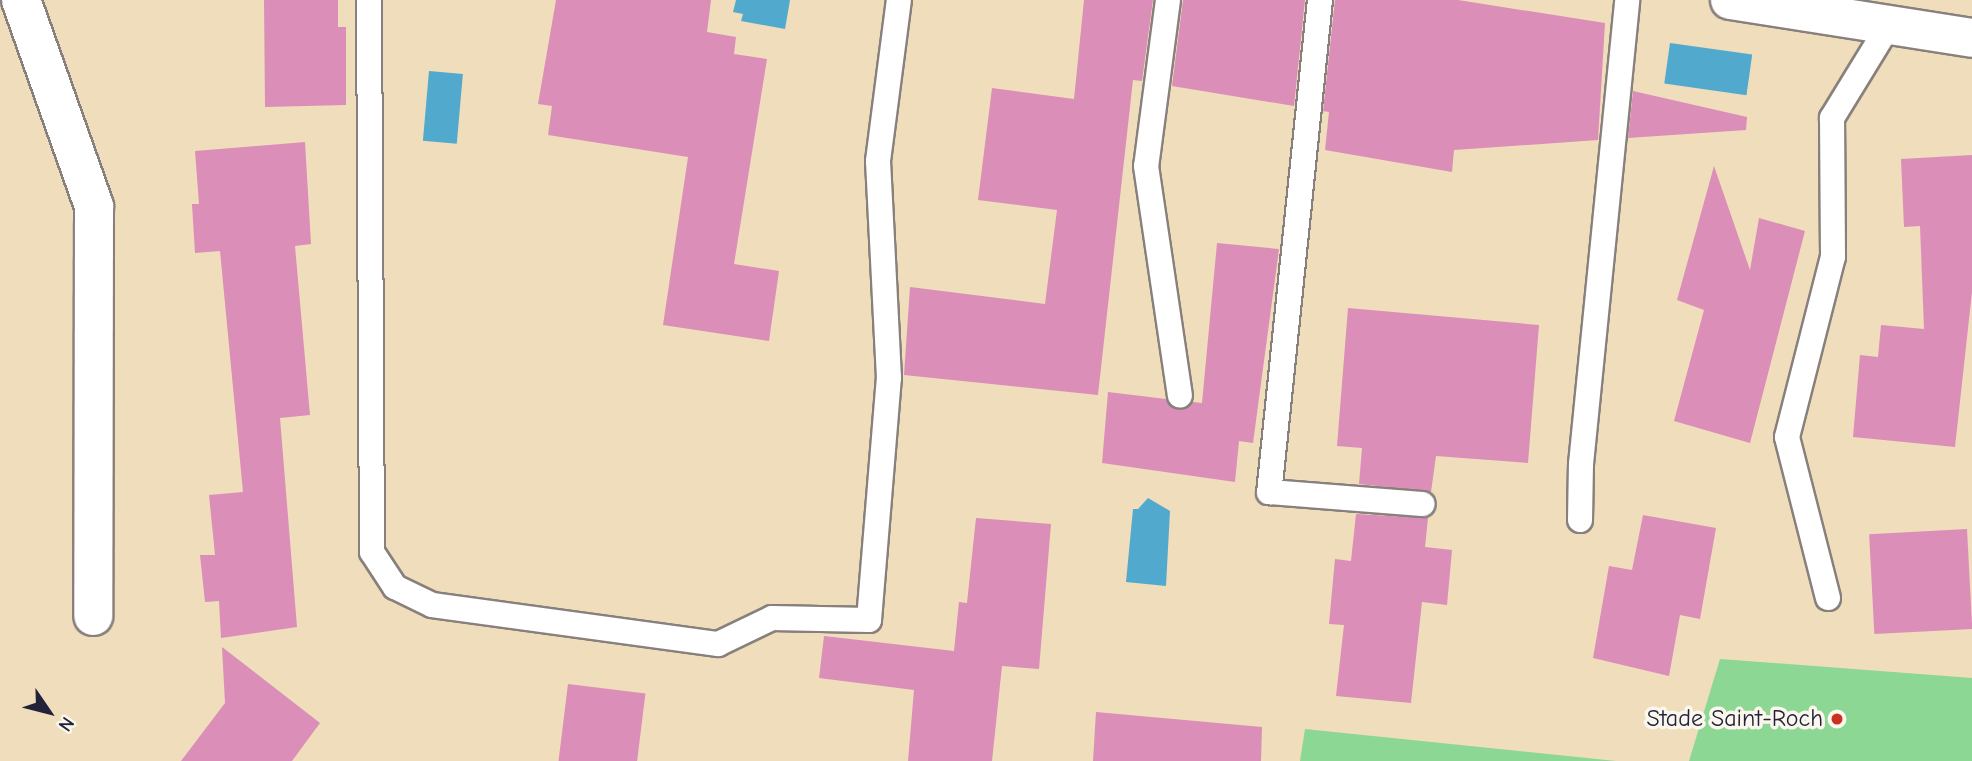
<!DOCTYPE html>
<html>
<head>
<meta charset="utf-8">
<style>
	body { margin:0 }
	#map { position:relative; width:1972px; height:761px; overflow:hidden; background:#efddbc; font-family:"Comic Neue",sans-serif }
	div>[style] { position:absolute }
	[style*='--x'] { left:calc(var(--x)*1px); top:calc(var(--y)*1px); width:calc(var(--w)*1px); rotate:calc(var(--a)*1deg) }
	.green>* { inset:0; background:#8cd794 }
	.water>* { inset:0; background:#51a9ce; transform-origin:0 0 }
	.building>* { inset:0; background:#db8eb7; transform-origin:0 0 }
	.roads { filter:drop-shadow(2px 0 #88807c) drop-shadow(-2px 0 #88807c) drop-shadow(0 2px #88807c) drop-shadow(0 -2px #88807c) }
	.service>* { height:24px; margin:-12px; padding:0 12px; transform-origin:12px; border-radius:12px; background:#fff }
	.minor>* { height:38px; margin:-19px; padding:0 19px; transform-origin:19px; border-radius:19px; background:#fff }
	.dots>* { width:19px; height:19px; translate:-50% -50%; box-sizing:border-box; border:4px solid #fbf7ec; border-radius:50% }
	span { translate:-50% -50%; white-space:nowrap; text-align:center; line-height:1.15; -webkit-text-stroke:7px #fbf7ec; paint-order:stroke }
	.poi-label { font-size:24px; color:#22223b }
	.right { translate:-100% -50%; text-align:right }
	.north { position:absolute; left:14px; top:677px; width:70px; height:70px; -webkit-text-stroke:5px #fbf7ec; paint-order:stroke; rotate:125deg; font-size:19px; font-weight:700; line-height:28px; text-align:center; color:#22223b }
	.north::after { content:''; display:block; margin:auto; width:24px; height:32px; background:#22223b; clip-path:polygon(50% 0,100% 100%,50% 72%,0 100%) }
</style>
</head>
<body>
<div id="map">
	<div class="green">
		<i style="clip-path:polygon(1720px 659px,1972px 678px,1972px 761px,1689px 761px)"></i>
		<i style="clip-path:polygon(1305px 729px,1616px 761px,1300px 761px)"></i>
	</div>
	<div class="water">
		<i style="clip-path:polygon(736px 0,790px 0,785px 29px,741px 21px,743px 14px,733px 12px)"></i>
		<i style="left:1670px;top:43px;width:83px;height:41px;rotate:8deg"></i>
		<i style="left:429px;top:71px;width:34px;height:70px;rotate:5deg"></i>
		<i style="clip-path:polygon(1148px 498px,1170px 511px,1166px 586px,1126px 582px,1133px 509px,1138px 509px)"></i>
	</div>
	<div class="building">
		<i style="clip-path:polygon(264px 0,338px 0,338px 27px,346px 27px,346px 105px,265px 107px)"></i>
		<i style="clip-path:polygon(556px 0,711px 0,707px 32px,736px 37px,734px 54px,767px 59px,734px 264px,779px 271px,769px 341px,663px 325px,688px 157px,548px 135px,552px 106px,538px 104px)"></i>
		<i style="clip-path:polygon(1084px 0,1153px 0,1142px 81px,1133px 80px,1098px 395px,904px 375px,910px 287px,1045px 304px,1057px 210px,978px 200px,992px 88px,1074px 99px)"></i>
		<i style="clip-path:polygon(1183px 0,1305px 0,1294px 106px,1172px 86px)"></i>
		<i style="clip-path:polygon(1335px 0,1458px 0,1605px 23px,1598px 140px,1454px 150px,1452px 172px,1325px 150px,1329px 112px,1323px 111px)"></i>
		<i style="clip-path:polygon(1633px 91px,1747px 117px,1746px 130px,1628px 138px)"></i>
		<i style="clip-path:polygon(305px 142px,311px 244px,295px 246px,310px 415px,280px 418px,297px 627px,221px 638px,219px 601px,205px 602px,200px 555px,215px 555px,209px 495px,243px 492px,220px 251px,195px 253px,192px 204px,199px 204px,195px 151px)"></i>
		<i style="clip-path:polygon(1972px 155px,1972px 292px,1955px 447px,1853px 437px,1860px 355px,1878px 357px,1881px 325px,1924px 329px,1920px 226px,1904px 227px,1901px 159px)"></i>
		<i style="clip-path:polygon(1714px 166px,1750px 270px,1759px 218px,1805px 231px,1750px 443px,1674px 421px,1704px 310px,1677px 300px)"></i>
		<i style="clip-path:polygon(1217px 243px,1279px 249px,1253px 443px,1239px 441px,1235px 482px,1102px 463px,1108px 392px,1166px 399px,1181px 410px,1193px 402px,1202px 403px)"></i>
		<i style="clip-path:polygon(1348px 308px,1539px 325px,1528px 463px,1436px 456px,1431px 492px,1359px 484px,1362px 448px,1337px 446px)"></i>
		<i style="clip-path:polygon(1356px 514px,1428px 518px,1425px 547px,1452px 550px,1447px 605px,1422px 602px,1411px 703px,1336px 696px,1344px 625px,1329px 624px,1335px 559px,1351px 561px)"></i>
		<i style="clip-path:polygon(1643px 515px,1716px 528px,1700px 619px,1680px 615px,1669px 676px,1593px 658px,1609px 566px,1632px 570px)"></i>
		<i style="clip-path:polygon(976px 518px,1051px 524px,1039px 669px,1002px 666px,992px 761px,908px 761px,914px 690px,819px 678px,824px 636px,954px 651px,959px 602px,967px 603px)"></i>
		<i style="left:1967px;top:529px;width:100px;height:98px;rotate:87deg"></i>
		<i style="clip-path:polygon(222px 647px,320px 723px,292px 761px,181px 761px,225px 703px)"></i>
		<i style="left:568px;top:684px;width:78px;height:78px;rotate:7deg"></i>
		<i style="clip-path:polygon(1096px 712px,1262px 727px,1261px 761px,1093px 761px)"></i>
	</div>
	<div class="roads">
		<div class="service">
			<i style="--x:369;--y:0;--w:552;--a:89.69"></i>
			<i style="--x:372;--y:552;--w:42;--a:56.7"></i>
			<i style="--x:395;--y:587;--w:41;--a:25.9"></i>
			<i style="--x:432;--y:605;--w:289;--a:7.8"></i>
			<i style="--x:718;--y:644;--w:60;--a:-25.7"></i>
			<i style="--x:772;--y:618;--w:97;--a:1.2"></i>
			<i style="--x:869;--y:620;--w:243;--a:-85.3"></i>
			<i style="--x:889;--y:378;--w:217;--a:-92.9"></i>
			<i style="--x:878;--y:161;--w:162;--a:-82.6"></i>
			<i style="--x:1168;--y:0;--w:167;--a:97.5"></i>
			<i style="--x:1146;--y:166;--w:232;--a:81.6"></i>
			<i style="--x:1320;--y:0;--w:495;--a:95.9"></i>
			<i style="--x:1269;--y:492;--w:154;--a:4.5"></i>
			<i style="--x:1580;--y:520;--w:56;--a:-89"></i>
			<i style="--x:1581;--y:464;--w:466;--a:-84.3"></i>
			<i style="--x:1828;--y:598;--w:166;--a:-104.3"></i>
			<i style="--x:1787;--y:437;--w:186;--a:-75.7"></i>
			<i style="--x:1833;--y:257;--w:139;--a:-90.4"></i>
			<i style="--x:1832;--y:118;--w:109;--a:-58.5"></i>
		</div>
		<div class="minor">
			<i style="--x:21;--y:0;--w:219;--a:70.5"></i>
			<i style="--x:94;--y:206;--w:410;--a:90.1"></i>
			<i style="--x:1730;--y:0;--w:245;--a:8.9"></i>
		</div>
	</div>
	<div class="dots">
		<i style="left:1837px;top:719px;background:#c8321e"></i>
	</div>
	<div class="poi-label">
		<span class="right" style="left:1823px;top:719px">Stade Saint-Roch</span>
	</div>
	<div class="north">N</div>
</div>
</body>
</html>
